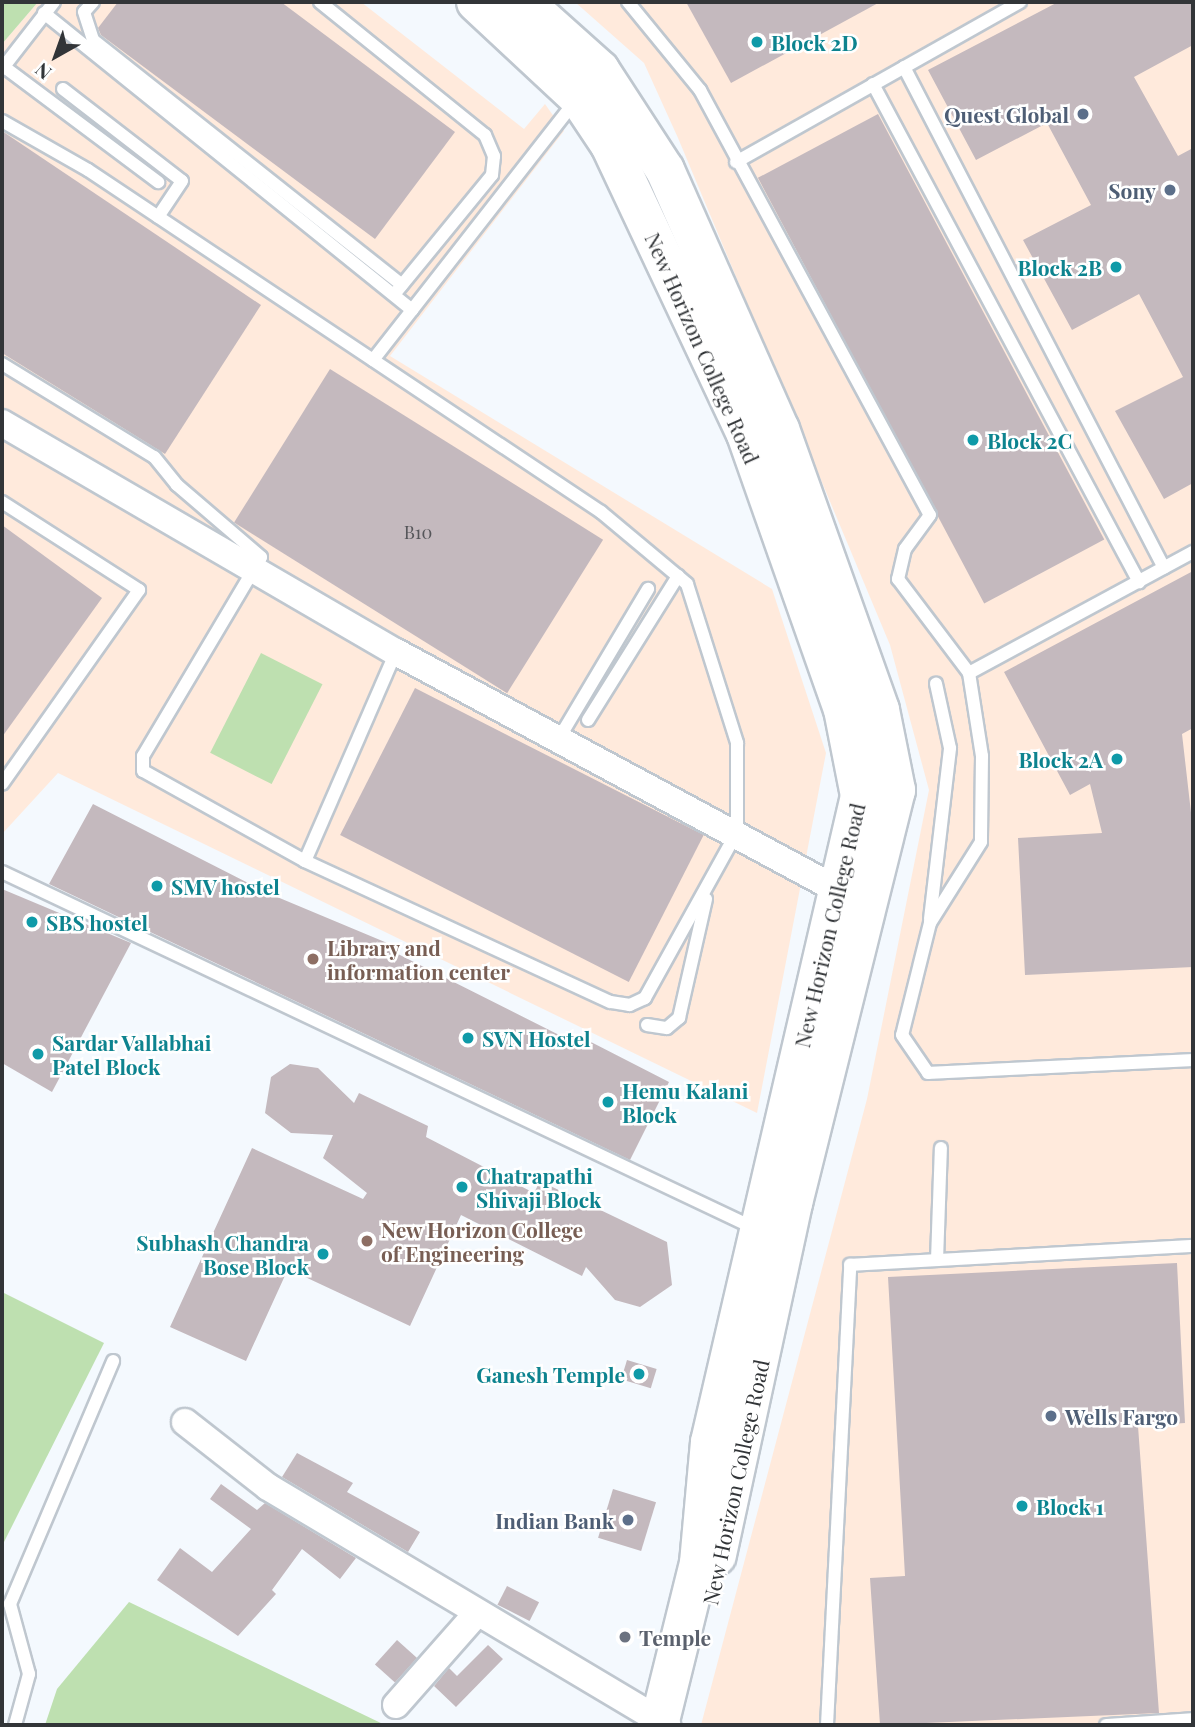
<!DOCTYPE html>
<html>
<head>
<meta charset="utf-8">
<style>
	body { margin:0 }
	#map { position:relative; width:1195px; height:1727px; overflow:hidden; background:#f4f9fe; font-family:"Playfair Display",serif }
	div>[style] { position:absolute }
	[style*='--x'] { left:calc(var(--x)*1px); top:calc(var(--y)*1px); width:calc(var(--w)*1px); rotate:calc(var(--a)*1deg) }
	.commercial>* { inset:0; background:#ffeadc }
	.green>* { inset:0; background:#bee0b0; transform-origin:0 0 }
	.building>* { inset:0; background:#c4b9be; transform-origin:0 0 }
	.roads { filter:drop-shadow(2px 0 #bfc7cf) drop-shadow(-2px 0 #bfc7cf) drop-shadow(0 2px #bfc7cf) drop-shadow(0 -2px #bfc7cf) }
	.service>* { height:12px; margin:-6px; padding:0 6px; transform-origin:6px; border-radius:6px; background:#fff }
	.minor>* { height:26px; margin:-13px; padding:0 13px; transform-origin:13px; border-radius:13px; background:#fff }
	.primary>* { height:38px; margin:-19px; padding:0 19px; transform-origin:19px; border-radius:19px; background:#fff }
	.dots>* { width:19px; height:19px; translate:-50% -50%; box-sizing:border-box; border:4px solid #fff; border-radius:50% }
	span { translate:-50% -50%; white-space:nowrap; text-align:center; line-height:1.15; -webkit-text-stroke:5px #fff; paint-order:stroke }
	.number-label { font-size:18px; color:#56565a }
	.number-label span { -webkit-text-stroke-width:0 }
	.culture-label { font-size:21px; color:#0d838f; font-weight:700 }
	.left { translate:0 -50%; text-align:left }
	.right { translate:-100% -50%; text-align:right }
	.service-label { font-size:21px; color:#4e5e75; font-weight:700 }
	.street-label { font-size:21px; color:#323538 }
	.education-label { font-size:21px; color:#785e54; font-weight:700 }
	.worship-label { font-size:21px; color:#5b616d; font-weight:700 }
	.frame { position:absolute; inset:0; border:4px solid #323538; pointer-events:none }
	.north { position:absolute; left:21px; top:21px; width:70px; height:70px; -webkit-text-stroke:5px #fff; paint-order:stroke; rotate:220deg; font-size:19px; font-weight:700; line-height:28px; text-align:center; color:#323538 }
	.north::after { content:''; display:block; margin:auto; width:24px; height:32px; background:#323538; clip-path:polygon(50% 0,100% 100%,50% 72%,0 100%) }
</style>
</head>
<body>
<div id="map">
	<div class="commercial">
		<i style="clip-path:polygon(38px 2px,361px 2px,524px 129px,545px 104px,564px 131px,390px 356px,772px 589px,826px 753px,757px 1113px,58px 773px,2px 834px,2px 44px)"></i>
		<i style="clip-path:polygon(575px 2px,1193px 2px,1193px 1725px,701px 1725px,867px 1099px,929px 790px,890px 645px,678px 138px,644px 63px)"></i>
	</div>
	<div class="green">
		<i style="clip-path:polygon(2px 2px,38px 2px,2px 44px)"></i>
		<i style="left:261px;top:653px;width:69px;height:112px;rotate:27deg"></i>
		<i style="clip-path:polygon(2px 1292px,104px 1343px,2px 1546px)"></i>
		<i style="clip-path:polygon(129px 1602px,385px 1725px,45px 1725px,57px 1689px)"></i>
	</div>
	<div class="building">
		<i style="clip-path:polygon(118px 2px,281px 2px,455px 132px,375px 239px,101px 35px,98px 28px)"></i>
		<i style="clip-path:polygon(686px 2px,880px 2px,731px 83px)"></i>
		<i style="clip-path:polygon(1058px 2px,1193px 2px,1193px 45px,1134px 77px,1178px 156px,1193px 148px,1193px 483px,1164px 499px,1115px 411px,1183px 377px,1139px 294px,1072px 330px,1023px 240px,1091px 205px,1047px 123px,976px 160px,928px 70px)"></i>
		<i style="left:878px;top:114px;width:482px;height:136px;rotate:62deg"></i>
		<i style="clip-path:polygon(2px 131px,261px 305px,165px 454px,2px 353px)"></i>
		<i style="left:330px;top:369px;width:322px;height:181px;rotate:32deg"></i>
		<i style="clip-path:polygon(2px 525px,102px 598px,2px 737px)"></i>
		<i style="clip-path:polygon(1193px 571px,1193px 728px,1182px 734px,1193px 830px,1193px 967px,1025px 975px,1018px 838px,1102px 833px,1090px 784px,1070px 795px,1004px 672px)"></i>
		<i style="left:415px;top:688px;width:324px;height:165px;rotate:27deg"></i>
		<i style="clip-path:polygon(93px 804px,270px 894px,392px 945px,390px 950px,585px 1048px,589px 1041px,669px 1082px,630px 1160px,49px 884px)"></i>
		<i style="clip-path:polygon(2px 889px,131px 943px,52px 1092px,2px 1063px)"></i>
		<i style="clip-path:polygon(290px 1064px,318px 1068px,354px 1103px,359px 1093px,428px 1126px,426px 1137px,534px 1193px,540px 1181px,667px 1242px,672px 1285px,640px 1307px,615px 1300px,586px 1267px,582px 1276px,461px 1215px,410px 1326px,288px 1269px,246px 1361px,170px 1327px,252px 1148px,363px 1199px,367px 1193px,323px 1158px,333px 1135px,291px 1133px,265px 1113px,271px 1077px)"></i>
		<i style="clip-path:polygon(1177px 1263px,1185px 1423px,1138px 1426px,1159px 1713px,880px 1725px,870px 1578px,905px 1576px,888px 1277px)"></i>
		<i style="left:627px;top:1360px;width:31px;height:20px;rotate:17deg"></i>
		<i style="clip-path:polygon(297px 1453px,353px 1483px,347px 1492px,420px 1532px,408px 1552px,282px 1477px)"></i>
		<i style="clip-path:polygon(221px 1484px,257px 1510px,265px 1503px,356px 1558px,340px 1579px,302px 1549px,272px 1590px,276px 1594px,238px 1636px,157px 1580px,180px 1548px,212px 1572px,251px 1529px,210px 1499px)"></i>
		<i style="left:613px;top:1489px;width:45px;height:51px;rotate:17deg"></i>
		<i style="left:507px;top:1586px;width:36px;height:21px;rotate:27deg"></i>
		<i style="left:397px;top:1640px;width:27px;height:33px;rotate:42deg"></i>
		<i style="clip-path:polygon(488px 1645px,503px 1659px,456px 1707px,434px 1686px,449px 1668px,457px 1676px)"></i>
	</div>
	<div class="roads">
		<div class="service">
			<i style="--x:93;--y:2;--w:13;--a:132"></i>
			<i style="--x:84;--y:12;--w:29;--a:72"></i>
			<i style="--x:93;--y:40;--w:394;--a:38.4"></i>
			<i style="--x:320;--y:2;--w:212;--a:38.9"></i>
			<i style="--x:485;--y:135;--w:23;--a:67"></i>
			<i style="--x:494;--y:156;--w:19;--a:96"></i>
			<i style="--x:492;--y:175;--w:149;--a:129.3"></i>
			<i style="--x:628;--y:2;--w:114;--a:50.7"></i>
			<i style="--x:700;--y:90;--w:483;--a:61.6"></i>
			<i style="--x:930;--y:515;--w:42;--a:126.3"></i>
			<i style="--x:905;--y:549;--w:31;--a:103"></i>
			<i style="--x:898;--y:579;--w:118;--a:52.9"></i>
			<i style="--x:969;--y:673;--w:84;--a:81.1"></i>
			<i style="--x:982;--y:756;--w:86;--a:90.7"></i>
			<i style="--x:981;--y:842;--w:96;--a:122.2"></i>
			<i style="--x:930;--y:923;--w:115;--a:104"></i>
			<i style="--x:902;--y:1035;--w:46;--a:55.6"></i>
			<i style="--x:928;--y:1073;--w:265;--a:-2.8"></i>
			<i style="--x:44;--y:13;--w:473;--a:38.9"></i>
			<i style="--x:412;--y:310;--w:265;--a:-52"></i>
			<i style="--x:3;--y:66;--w:194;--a:36.8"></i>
			<i style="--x:904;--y:67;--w:564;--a:62.57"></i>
			<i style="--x:2;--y:69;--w:85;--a:-52.2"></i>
			<i style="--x:873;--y:84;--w:565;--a:61.89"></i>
			<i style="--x:63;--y:89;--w:150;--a:37.7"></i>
			<i style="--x:182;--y:181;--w:43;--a:123.7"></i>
			<i style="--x:2;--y:121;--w:99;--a:29.7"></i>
			<i style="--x:88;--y:170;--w:617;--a:33.69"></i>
			<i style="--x:601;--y:512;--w:112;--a:39.9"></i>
			<i style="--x:687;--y:584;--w:167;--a:72.5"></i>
			<i style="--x:737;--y:743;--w:89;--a:90"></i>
			<i style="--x:737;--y:832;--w:190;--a:119"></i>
			<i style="--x:645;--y:998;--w:17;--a:155"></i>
			<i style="--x:630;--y:1005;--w:20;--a:-171"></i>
			<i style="--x:610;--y:1002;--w:336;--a:-155.2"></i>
			<i style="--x:305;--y:861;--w:185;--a:-150.9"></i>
			<i style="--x:143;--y:771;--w:15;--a:-90"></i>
			<i style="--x:143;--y:756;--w:231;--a:-59.3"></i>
			<i style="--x:261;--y:557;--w:111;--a:-139.4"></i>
			<i style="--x:177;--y:485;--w:36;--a:-129"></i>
			<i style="--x:154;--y:457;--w:178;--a:-148.5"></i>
			<i style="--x:736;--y:162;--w:326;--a:-29.4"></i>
			<i style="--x:373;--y:360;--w:63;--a:-52"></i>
			<i style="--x:2;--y:502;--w:163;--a:32.7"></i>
			<i style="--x:139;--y:590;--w:237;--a:125.2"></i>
			<i style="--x:969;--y:673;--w:255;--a:-28.4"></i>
			<i style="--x:588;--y:720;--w:170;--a:-58"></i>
			<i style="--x:558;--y:740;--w:176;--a:-59.2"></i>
			<i style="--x:305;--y:861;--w:228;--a:-66.5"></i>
			<i style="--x:2;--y:872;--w:832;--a:25.33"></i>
			<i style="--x:930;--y:919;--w:172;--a:-83.3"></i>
			<i style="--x:950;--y:748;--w:66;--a:-102.3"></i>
			<i style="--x:647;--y:1025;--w:20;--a:9"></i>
			<i style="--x:667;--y:1028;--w:16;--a:-40"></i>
			<i style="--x:679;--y:1018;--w:122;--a:-77.2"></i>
			<i style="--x:937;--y:1260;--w:112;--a:-88"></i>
			<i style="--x:15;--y:1725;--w:53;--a:-74.6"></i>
			<i style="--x:29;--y:1674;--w:73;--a:-105.2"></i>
			<i style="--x:10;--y:1604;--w:264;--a:-67"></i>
			<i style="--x:827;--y:1725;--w:461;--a:-87.1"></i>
			<i style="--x:850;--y:1265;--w:344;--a:-3.2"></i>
			<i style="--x:1106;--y:1725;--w:87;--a:-3.9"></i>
		</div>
		<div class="minor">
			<i style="--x:2;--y:423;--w:456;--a:30.2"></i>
			<i style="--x:396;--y:652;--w:500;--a:28.3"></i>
			<i style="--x:185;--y:1422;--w:105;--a:38.1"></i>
			<i style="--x:268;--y:1487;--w:465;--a:30.8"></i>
			<i style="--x:396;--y:1705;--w:123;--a:-48.6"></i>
		</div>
		<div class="primary">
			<i style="--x:476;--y:2;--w:139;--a:43"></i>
			<i style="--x:578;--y:97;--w:58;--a:56.3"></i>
			<i style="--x:610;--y:145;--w:319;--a:64.8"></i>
			<i style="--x:746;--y:434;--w:292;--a:70.6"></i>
			<i style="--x:843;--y:709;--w:89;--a:78.9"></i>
			<i style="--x:860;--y:796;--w:663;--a:103.07"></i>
			<i style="--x:710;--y:1442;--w:121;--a:95.2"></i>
			<i style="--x:699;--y:1563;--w:167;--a:103.9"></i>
			<i style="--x:524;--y:2;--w:102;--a:41.8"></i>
			<i style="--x:600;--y:70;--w:119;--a:57"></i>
			<i style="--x:665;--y:170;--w:283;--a:66.1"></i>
			<i style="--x:780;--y:429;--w:298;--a:70.4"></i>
			<i style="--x:880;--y:710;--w:82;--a:78.7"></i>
			<i style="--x:896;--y:790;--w:426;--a:104"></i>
			<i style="--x:793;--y:1203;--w:361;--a:102.2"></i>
		</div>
	</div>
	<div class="dots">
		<i style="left:757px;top:42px;background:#0f9aa8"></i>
		<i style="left:1083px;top:114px;background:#5c6f8a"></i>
		<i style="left:1170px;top:190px;background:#5c6f8a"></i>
		<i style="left:1116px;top:267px;background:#0f9aa8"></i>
		<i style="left:973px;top:440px;background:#0f9aa8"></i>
		<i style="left:1117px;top:759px;background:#0f9aa8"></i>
		<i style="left:157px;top:886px;background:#0f9aa8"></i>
		<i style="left:32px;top:922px;background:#0f9aa8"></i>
		<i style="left:313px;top:959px;background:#8d6e63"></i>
		<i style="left:468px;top:1038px;background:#0f9aa8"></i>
		<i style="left:38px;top:1054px;background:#0f9aa8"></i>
		<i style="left:608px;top:1102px;background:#0f9aa8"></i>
		<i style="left:462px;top:1187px;background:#0f9aa8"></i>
		<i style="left:367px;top:1241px;background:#8d6e63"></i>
		<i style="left:323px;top:1254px;background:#0f9aa8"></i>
		<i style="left:639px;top:1374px;background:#0f9aa8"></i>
		<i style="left:1051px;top:1416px;background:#5c6f8a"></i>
		<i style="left:1022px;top:1506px;background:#0f9aa8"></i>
		<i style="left:628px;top:1520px;background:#5c6f8a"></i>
		<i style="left:625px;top:1637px;background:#6b7280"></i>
	</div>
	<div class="number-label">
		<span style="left:418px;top:532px">B10</span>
	</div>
	<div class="culture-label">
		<span class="left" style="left:771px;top:42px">Block 2D</span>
		<span class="right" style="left:1102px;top:267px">Block 2B</span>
		<span class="left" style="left:987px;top:440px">Block 2C</span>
		<span class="right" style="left:1103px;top:759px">Block 2A</span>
		<span class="left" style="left:171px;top:886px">SMV hostel</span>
		<span class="left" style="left:46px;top:922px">SBS hostel</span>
		<span class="left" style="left:482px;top:1038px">SVN Hostel</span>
		<span class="left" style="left:52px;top:1054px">Sardar Vallabhai<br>Patel Block</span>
		<span class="left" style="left:622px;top:1102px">Hemu Kalani<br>Block</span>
		<span class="left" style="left:476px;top:1187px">Chatrapathi<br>Shivaji Block</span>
		<span class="right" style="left:309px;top:1254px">Subhash Chandra<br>Bose Block</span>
		<span class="right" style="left:625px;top:1374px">Ganesh Temple</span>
		<span class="left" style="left:1036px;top:1506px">Block 1</span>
	</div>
	<div class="service-label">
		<span class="right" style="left:1069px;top:114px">Quest Global</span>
		<span class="right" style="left:1156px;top:190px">Sony</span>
		<span class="left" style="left:1065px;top:1416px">Wells Fargo</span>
		<span class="right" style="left:614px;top:1520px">Indian Bank</span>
	</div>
	<div class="street-label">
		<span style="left:703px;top:348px;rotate:66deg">New Horizon College Road</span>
		<span style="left:829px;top:925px;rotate:-77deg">New Horizon College Road</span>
		<span style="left:735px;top:1482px;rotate:-78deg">New Horizon College Road</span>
	</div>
	<div class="education-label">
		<span class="left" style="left:327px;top:959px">Library and<br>information center</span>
		<span class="left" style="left:381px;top:1241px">New Horizon College<br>of Engineering</span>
	</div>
	<div class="worship-label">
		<span class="left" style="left:639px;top:1637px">Temple</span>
	</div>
	<div class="frame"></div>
	<div class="north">N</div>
</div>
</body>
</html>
